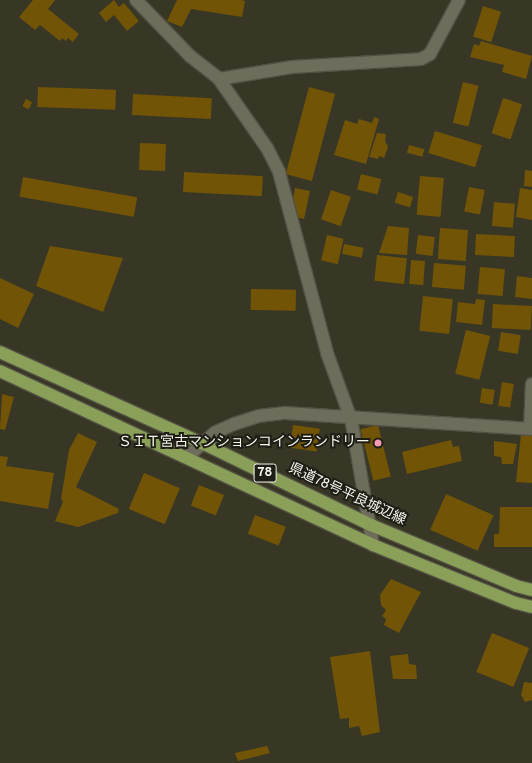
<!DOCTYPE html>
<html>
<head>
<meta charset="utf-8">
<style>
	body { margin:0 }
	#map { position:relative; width:532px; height:763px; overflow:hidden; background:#383726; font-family:Overpass,"Noto Sans JP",sans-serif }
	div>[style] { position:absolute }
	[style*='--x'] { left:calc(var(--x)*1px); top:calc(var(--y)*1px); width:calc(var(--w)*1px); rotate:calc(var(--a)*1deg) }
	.building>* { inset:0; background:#715406; transform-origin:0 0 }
	.roads { filter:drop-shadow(1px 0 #525244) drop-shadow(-1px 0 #525244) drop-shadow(0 1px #525244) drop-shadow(0 -1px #525244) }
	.minor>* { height:12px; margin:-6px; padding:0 6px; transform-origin:6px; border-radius:6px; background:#6e6d5b }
	.major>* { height:12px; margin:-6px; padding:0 6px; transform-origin:6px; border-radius:6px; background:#8aa058 }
	.dots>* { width:11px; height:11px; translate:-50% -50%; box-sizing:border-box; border:2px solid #1e1e17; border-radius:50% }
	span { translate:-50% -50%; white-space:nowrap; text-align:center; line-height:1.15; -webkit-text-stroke:4px #1e1e17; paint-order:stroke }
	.shield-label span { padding:1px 3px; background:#1e1e17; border:1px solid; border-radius:3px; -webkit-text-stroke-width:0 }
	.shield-label { font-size:13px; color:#f5f5ea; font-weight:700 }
	.poi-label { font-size:14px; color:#f5f5ea }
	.right { translate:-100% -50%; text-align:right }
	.street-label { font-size:14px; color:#f5f5ea }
</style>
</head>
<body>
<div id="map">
	<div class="building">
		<i style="clip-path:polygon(33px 0,55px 0,48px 9px,79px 34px,73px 42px,68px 38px,66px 41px,62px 38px,60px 41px,40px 25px,35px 30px,19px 17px)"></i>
		<i style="clip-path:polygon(114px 0,119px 7px,124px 3px,139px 21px,127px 31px,114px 15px,106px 22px,99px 13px)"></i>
		<i style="clip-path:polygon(177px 0,241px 0,245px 1px,242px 17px,191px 9px,182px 27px,167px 21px)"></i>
		<i style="left:483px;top:6px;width:19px;height:32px;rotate:18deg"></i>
		<i style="clip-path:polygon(481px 41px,532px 56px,526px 79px,502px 72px,504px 65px,470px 57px,474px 44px,479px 46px)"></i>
		<i style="left:463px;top:82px;width:16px;height:42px;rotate:14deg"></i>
		<i style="left:38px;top:87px;width:78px;height:20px;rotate:2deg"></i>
		<i style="left:309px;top:87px;width:27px;height:90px;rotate:15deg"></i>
		<i style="left:133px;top:94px;width:79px;height:21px;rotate:3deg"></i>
		<i style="left:503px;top:98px;width:20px;height:37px;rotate:18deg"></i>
		<i style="left:26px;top:99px;width:7px;height:8px;rotate:27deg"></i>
		<i style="clip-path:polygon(374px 117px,379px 119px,366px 164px,334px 155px,345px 120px,357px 124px,359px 119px,372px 123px)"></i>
		<i style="left:435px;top:131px;width:49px;height:23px;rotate:17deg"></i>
		<i style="clip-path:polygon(377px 133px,386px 134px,385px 141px,388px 147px,384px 158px,379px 156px,378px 159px,369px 157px)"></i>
		<i style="left:140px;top:143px;width:26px;height:27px;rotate:2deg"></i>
		<i style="left:409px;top:145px;width:16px;height:8px;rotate:15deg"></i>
		<i style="clip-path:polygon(525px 170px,532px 171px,532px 187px,524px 186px)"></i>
		<i style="left:184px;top:172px;width:79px;height:20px;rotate:3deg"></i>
		<i style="left:361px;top:174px;width:21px;height:16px;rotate:14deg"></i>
		<i style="left:420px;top:176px;width:24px;height:39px;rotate:5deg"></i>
		<i style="left:23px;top:177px;width:116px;height:20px;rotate:10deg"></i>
		<i style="left:469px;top:187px;width:16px;height:25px;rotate:11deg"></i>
		<i style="clip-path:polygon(295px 188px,310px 191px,304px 219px,296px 217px,292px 204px)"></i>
		<i style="clip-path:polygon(520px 188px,532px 190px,532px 220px,516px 217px)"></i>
		<i style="left:331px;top:190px;width:21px;height:31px;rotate:19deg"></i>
		<i style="left:398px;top:192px;width:16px;height:11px;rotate:18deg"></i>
		<i style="left:494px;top:202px;width:21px;height:24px;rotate:5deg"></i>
		<i style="clip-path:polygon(388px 226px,409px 228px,407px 255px,379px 253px)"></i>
		<i style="left:440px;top:228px;width:28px;height:31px;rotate:4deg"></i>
		<i style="left:476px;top:234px;width:39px;height:21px;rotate:3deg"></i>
		<i style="left:327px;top:235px;width:17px;height:26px;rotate:13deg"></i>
		<i style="left:418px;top:235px;width:17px;height:19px;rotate:7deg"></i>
		<i style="left:344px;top:244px;width:20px;height:10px;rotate:11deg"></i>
		<i style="clip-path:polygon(50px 246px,123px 258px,103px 312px,36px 286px)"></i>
		<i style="left:377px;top:255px;width:30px;height:26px;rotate:6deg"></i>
		<i style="left:411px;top:260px;width:14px;height:24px;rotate:4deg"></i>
		<i style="left:434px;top:263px;width:32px;height:24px;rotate:5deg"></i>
		<i style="left:480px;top:267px;width:25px;height:27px;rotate:5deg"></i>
		<i style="clip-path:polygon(517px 276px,532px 278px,532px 299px,515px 297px)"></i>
		<i style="clip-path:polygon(0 278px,34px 294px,18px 328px,0 319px)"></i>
		<i style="left:251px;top:289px;width:45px;height:21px;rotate:1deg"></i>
		<i style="left:423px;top:296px;width:30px;height:35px;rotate:6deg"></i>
		<i style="clip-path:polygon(476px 299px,485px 300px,482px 325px,456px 322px,458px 302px,475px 304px)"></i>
		<i style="left:493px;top:304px;width:39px;height:24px;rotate:3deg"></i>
		<i style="left:466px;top:330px;width:25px;height:45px;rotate:14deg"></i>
		<i style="left:501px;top:332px;width:20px;height:19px;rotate:9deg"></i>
		<i style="left:502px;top:382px;width:12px;height:24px;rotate:9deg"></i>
		<i style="left:482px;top:388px;width:13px;height:15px;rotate:9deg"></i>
		<i style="clip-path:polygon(2px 394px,14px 397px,5px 430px,0 429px)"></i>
		<i style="left:293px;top:425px;width:27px;height:23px;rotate:8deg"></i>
		<i style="left:378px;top:425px;width:53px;height:18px;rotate:76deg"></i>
		<i style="clip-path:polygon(78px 433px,97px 442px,76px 487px,119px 509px,118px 513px,78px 527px,55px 521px,63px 502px,61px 499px,69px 450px)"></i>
		<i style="clip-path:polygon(521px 434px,532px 435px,532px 483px,516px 482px)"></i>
		<i style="clip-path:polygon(451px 440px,453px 447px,459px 446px,462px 461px,407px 474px,402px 452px)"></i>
		<i style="clip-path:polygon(494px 441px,517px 444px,513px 464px,502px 464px,501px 457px,494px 456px)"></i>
		<i style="clip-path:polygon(0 456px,8px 457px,6px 466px,54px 473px,48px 509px,0 501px)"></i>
		<i style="left:144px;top:473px;width:39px;height:39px;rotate:23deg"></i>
		<i style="left:199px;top:485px;width:27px;height:22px;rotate:22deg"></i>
		<i style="left:446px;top:494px;width:52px;height:39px;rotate:24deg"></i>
		<i style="clip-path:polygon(500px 507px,532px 507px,532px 547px,494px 547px,494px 534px,499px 534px)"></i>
		<i style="left:255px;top:515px;width:33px;height:20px;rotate:21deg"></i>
		<i style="clip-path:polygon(391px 579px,421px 592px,399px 633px,384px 625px,386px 619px,382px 616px,386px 610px,381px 605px,380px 595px)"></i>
		<i style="left:492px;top:633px;width:40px;height:42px;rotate:22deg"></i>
		<i style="clip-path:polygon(370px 651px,380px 732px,362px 736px,359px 726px,349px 728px,349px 718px,340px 719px,330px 657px)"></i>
		<i style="clip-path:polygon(408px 654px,409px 664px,416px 665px,417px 679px,393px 679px,390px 656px)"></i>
		<i style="clip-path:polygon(524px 682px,532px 683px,532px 700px,525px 702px,521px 695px)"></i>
		<i style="clip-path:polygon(267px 746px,270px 753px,238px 761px,235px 753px)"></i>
	</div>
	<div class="roads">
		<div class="minor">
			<i style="--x:136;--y:0;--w:78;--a:46"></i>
			<i style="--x:190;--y:56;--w:37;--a:38"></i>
			<i style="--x:219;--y:79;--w:84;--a:55.2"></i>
			<i style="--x:267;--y:148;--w:27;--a:63"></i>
			<i style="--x:279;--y:172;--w:187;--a:75.1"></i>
			<i style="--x:327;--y:353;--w:70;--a:70"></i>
			<i style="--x:351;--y:419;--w:128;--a:80.1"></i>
			<i style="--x:219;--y:79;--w:74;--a:-9.3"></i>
			<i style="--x:292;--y:67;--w:129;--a:-3.5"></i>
			<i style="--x:421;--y:59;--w:10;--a:-29"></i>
			<i style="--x:430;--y:54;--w:61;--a:-61.8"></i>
			<i style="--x:530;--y:429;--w:45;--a:-87.5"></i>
			<i style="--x:187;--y:457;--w:38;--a:-41"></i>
			<i style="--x:216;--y:432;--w:20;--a:-24"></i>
			<i style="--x:234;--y:424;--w:26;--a:-18"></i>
			<i style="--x:259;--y:416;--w:26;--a:-7"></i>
			<i style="--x:285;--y:413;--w:248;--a:3.7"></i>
		</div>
		<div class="major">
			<i style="--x:0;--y:352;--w:222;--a:24.3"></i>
			<i style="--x:202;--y:443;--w:188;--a:25.9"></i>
			<i style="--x:371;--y:525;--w:157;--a:22.8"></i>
			<i style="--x:516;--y:586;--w:16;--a:14"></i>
			<i style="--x:0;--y:371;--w:412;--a:25"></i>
			<i style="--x:373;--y:545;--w:154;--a:22.1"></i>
			<i style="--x:516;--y:603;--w:16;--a:14"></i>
		</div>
	</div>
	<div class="dots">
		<i style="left:378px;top:443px;background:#f19ab0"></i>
	</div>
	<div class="shield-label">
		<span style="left:265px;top:473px">78</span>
	</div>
	<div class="poi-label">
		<span class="right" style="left:370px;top:443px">ＳＩＴ宮古マンションコインランドリー</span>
	</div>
	<div class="street-label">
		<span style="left:347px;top:495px;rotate:25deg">県道78号平良城辺線</span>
	</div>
</div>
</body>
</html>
